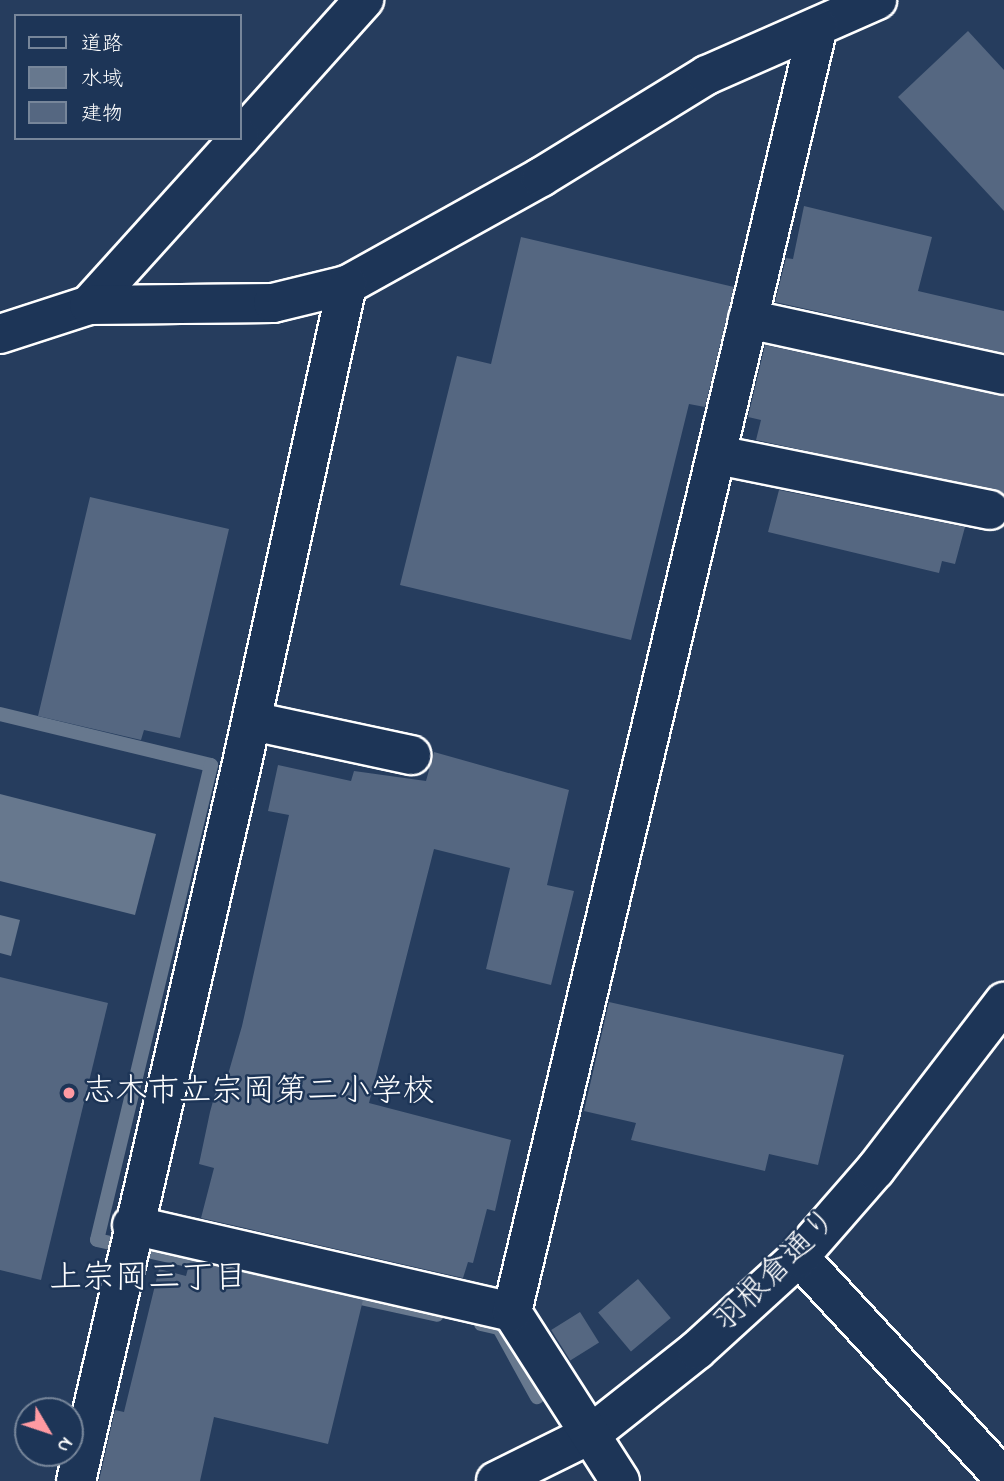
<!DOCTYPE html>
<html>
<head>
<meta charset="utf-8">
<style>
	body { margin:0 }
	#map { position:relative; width:1004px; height:1481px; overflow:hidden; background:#263d5e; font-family:"Indie Flower","Klee One",sans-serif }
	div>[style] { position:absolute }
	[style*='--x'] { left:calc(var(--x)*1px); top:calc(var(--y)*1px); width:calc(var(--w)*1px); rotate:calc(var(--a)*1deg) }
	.water>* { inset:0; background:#67788e }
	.stream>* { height:14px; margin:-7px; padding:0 7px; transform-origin:7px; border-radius:7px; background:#67788e }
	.building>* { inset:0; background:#556781; transform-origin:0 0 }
	.roads { filter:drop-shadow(2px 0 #fff) drop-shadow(-2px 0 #fff) drop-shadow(0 2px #fff) drop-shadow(0 -2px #fff) }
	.minor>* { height:38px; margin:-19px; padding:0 19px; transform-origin:19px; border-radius:19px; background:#1d3557 }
	.dots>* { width:19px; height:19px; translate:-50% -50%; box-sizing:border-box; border:4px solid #1d3557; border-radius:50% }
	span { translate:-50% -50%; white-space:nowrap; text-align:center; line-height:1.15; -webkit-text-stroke:5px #1d3557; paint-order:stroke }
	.poi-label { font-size:32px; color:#fff }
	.left { translate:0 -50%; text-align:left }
	.street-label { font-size:32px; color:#fff }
	.neighbourhood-label { font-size:33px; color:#fff }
	.legend { position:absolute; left:14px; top:14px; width:228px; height:126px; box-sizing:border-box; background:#1d3557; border:2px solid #77869a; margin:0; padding:9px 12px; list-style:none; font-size:21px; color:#fff }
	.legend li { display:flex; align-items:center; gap:14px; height:35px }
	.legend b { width:35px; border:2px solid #77869a }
	.north { position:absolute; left:14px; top:1397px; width:70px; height:70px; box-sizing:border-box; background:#1d3557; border:2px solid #77869a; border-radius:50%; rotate:129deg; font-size:19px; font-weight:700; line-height:28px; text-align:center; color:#fff }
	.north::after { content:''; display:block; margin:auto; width:24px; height:32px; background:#ff9aa2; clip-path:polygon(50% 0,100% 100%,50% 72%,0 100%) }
</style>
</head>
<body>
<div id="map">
	<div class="water">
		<i style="clip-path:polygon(0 794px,156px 834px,135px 915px,0 881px)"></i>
		<i style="clip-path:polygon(0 915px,20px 920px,11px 956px,0 953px)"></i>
	</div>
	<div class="stream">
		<i style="--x:0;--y:714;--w:217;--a:13.6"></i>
		<i style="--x:211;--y:765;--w:488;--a:103.5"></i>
		<i style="--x:97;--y:1240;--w:348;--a:12.4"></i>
		<i style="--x:481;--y:1324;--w:18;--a:13"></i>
		<i style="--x:499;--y:1328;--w:79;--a:61.2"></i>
	</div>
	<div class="building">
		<i style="clip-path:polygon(968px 31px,1004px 70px,1004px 211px,898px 97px)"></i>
		<i style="clip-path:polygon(804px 206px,932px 237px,918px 291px,1004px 311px,1004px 353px,775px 302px,786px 258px,793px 259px)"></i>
		<i style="clip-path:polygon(521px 237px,734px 287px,705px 407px,689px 404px,631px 640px,400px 585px,457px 356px,491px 364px)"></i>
		<i style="clip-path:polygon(765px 345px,1004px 396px,1004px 494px,756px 440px,761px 420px,748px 417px)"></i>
		<i style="clip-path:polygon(779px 490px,965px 527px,955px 564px,942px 561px,939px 573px,768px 532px)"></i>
		<i style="clip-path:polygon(90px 497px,229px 529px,180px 738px,144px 730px,141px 740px,38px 716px)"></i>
		<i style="clip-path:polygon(434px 752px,569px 790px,547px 885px,574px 891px,551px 985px,486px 969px,510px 868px,434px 849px,369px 1103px,511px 1140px,495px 1211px,487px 1209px,473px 1263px,468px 1262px,463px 1278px,201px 1218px,214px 1168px,199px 1164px,210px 1112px,220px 1076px,227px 1078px,242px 1026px,289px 815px,268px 811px,278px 765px,351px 781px,354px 771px,426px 781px)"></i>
		<i style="clip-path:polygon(0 977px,108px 1003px,41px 1280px,0 1270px)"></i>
		<i style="clip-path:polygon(609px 1002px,844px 1055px,818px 1165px,769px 1154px,765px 1171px,631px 1140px,636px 1123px,584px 1111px)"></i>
		<i style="clip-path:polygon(190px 1261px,363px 1300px,328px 1444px,214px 1417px,200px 1481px,99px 1481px,115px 1410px,124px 1412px,159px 1269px,186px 1276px)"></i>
		<i style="left:638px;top:1279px;width:51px;height:52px;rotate:50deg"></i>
		<i style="left:580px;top:1312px;width:36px;height:34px;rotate:58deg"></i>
	</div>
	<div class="roads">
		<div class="minor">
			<i style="--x:240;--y:138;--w:186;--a:-48.1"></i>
			<i style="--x:89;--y:305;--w:225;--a:-47.9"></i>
			<i style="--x:748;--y:319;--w:262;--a:12.3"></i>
			<i style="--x:0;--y:334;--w:94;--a:-18"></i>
			<i style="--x:89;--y:305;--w:184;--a:-0.6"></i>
			<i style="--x:273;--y:303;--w:76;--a:-13.7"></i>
			<i style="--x:347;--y:285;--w:222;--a:-29.1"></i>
			<i style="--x:541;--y:177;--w:195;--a:-31.6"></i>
			<i style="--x:707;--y:75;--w:186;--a:-23.8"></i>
			<i style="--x:717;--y:455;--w:278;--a:11.4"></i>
			<i style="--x:252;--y:721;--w:163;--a:12.1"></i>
			<i style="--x:132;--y:1225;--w:390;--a:12.9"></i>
			<i style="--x:799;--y:1257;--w:301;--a:47.2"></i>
			<i style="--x:76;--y:1481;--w:728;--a:-76.98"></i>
			<i style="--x:240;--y:772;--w:499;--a:-77.6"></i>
			<i style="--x:496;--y:1481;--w:106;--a:-26.3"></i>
			<i style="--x:591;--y:1434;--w:135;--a:-38.4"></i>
			<i style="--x:697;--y:1350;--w:138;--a:-42.4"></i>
			<i style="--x:799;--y:1257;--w:116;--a:-48.9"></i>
			<i style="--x:875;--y:1170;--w:212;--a:-52.5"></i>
			<i style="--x:620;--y:1481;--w:201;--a:-122.6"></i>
			<i style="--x:512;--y:1312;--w:1321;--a:-76.61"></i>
		</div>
	</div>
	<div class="dots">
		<i style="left:69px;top:1093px;background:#ff9aa2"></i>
	</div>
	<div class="poi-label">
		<span class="left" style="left:83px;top:1093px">志木市立宗岡第二小学校</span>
	</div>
	<div class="street-label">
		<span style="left:777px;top:1272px;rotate:-45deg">羽根倉通り</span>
	</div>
	<div class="neighbourhood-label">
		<span style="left:148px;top:1280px">上宗岡三丁目</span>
	</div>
	<ul class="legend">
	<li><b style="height:9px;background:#1d3557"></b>道路</li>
	<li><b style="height:19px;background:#67788e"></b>水域</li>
	<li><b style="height:19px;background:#556781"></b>建物</li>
	</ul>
	<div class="north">N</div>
</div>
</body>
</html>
